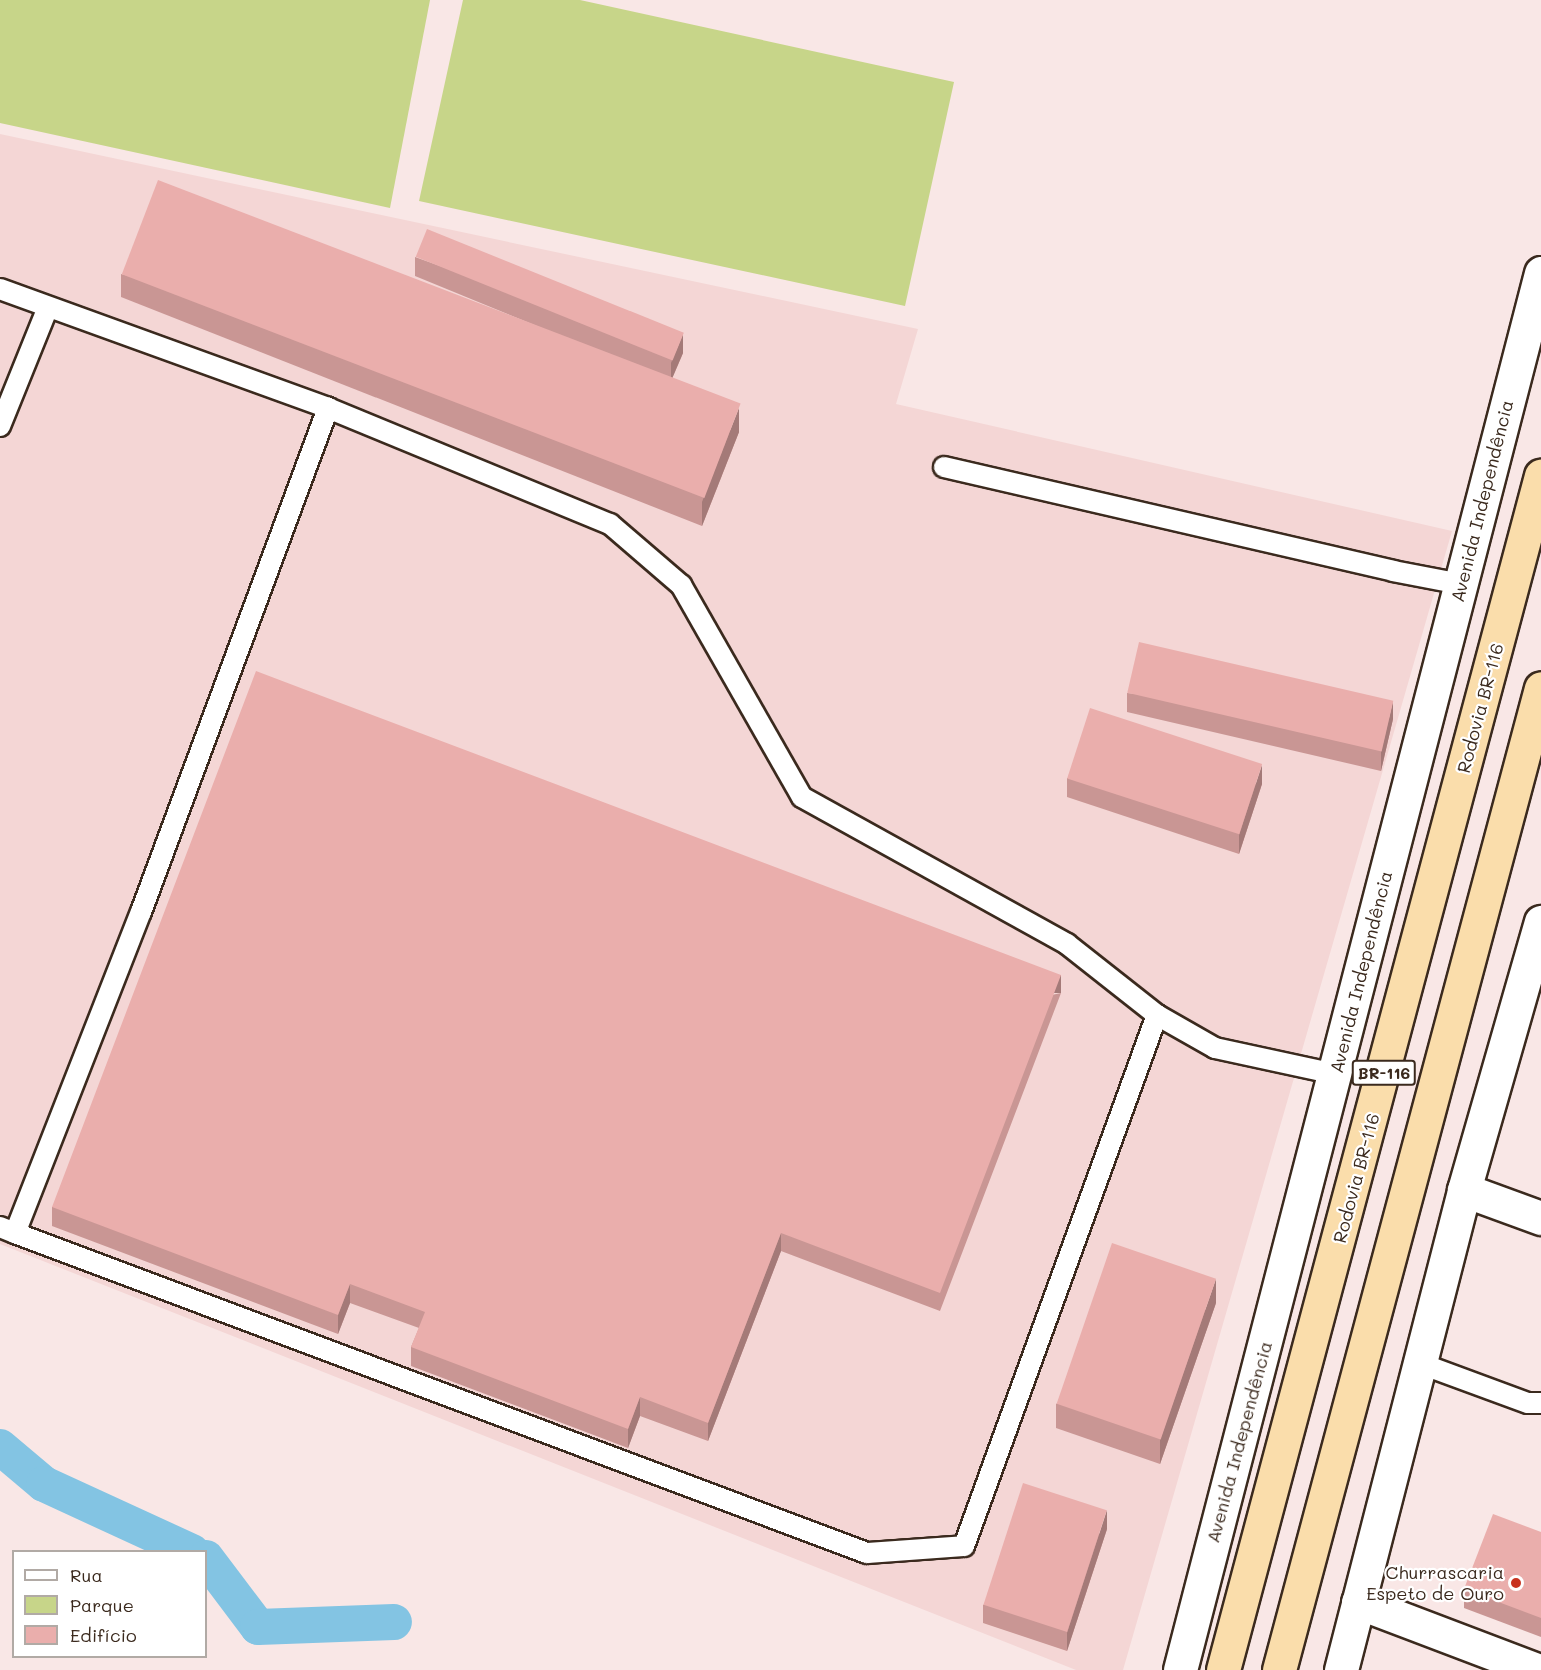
<!DOCTYPE html>
<html>
<head>
<meta charset="utf-8">
<style>
	body { margin:0 }
	#map { position:relative; width:1541px; height:1670px; overflow:hidden; background:#f9e7e6; font-family:Mali,sans-serif }
	div>[style] { position:absolute }
	[style*='--x'] { left:calc(var(--x)*1px); top:calc(var(--y)*1px); width:calc(var(--w)*1px); rotate:calc(var(--a)*1deg) }
	.built>* { inset:0; background:#f4d6d5 }
	.green>* { inset:0; background:#c7d589 }
	.canal>* { height:36px; margin:-18px; padding:0 18px; transform-origin:18px; border-radius:18px; background:#83c4e3 }
	.roads { filter:drop-shadow(2px 0 #3b2a1e) drop-shadow(-2px 0 #3b2a1e) drop-shadow(0 2px #3b2a1e) drop-shadow(0 -2px #3b2a1e) }
	.lane>* { height:20px; margin:-10px; padding:0 10px; transform-origin:10px; border-radius:10px; background:#fff }
	.secondary>* { height:33px; margin:-16.5px; padding:0 16.5px; transform-origin:16.5px; border-radius:16.5px; background:#fff }
	.highway>* { height:33px; margin:-16.5px; padding:0 16.5px; transform-origin:16.5px; border-radius:16.5px; background:#faddab }
	.wall>* { inset:0; background:#c99694 }
	.shaded-wall>* { inset:0; background:#a47a78; transform-origin:0 0 }
	.building>* { inset:0; background:#eaaeac; transform-origin:0 0 }
	.dots>* { width:16px; height:16px; translate:-50% -50%; box-sizing:border-box; border:3px solid #fff; border-radius:50% }
	span { translate:-50% -50%; white-space:nowrap; text-align:center; line-height:1.15; -webkit-text-stroke:4.5px #fff; paint-order:stroke }
	.shield-label span { padding:2px 4px; background:#fff; border:2px solid; border-radius:4px; -webkit-text-stroke-width:0 }
	.shield-label { font-size:16px; color:#3b2a1e; font-weight:700 }
	.street-label { font-size:18px; color:#3b2a1e }
	.poi-label { font-size:18px; color:#3b2a1e }
	.right { translate:-100% -50%; text-align:right }
	.legend { position:absolute; left:12px; top:1550px; width:195px; height:108px; box-sizing:border-box; background:#fff; border:2px solid #b1aaa5; margin:0; padding:8px 10px; list-style:none; font-size:18px; color:#3b2a1e }
	.legend li { display:flex; align-items:center; gap:12px; height:30px }
	.legend b { width:30px; border:2px solid #b1aaa5 }
</style>
</head>
<body>
<div id="map">
	<div class="built">
		<i style="clip-path:polygon(0 134px,918px 329px,896px 404px,1452px 531px,1123px 1670px,1076px 1670px,0 1244px)"></i>
	</div>
	<div class="green">
		<i style="clip-path:polygon(0 0,430px 0,390px 208px,0 123px)"></i>
		<i style="clip-path:polygon(463px 0,580px 0,954px 82px,905px 306px,419px 201px)"></i>
	</div>
	<div class="canal">
		<i style="--x:0;--y:1447;--w:57;--a:40.1"></i>
		<i style="--x:44;--y:1484;--w:163;--a:24.7"></i>
		<i style="--x:206;--y:1558;--w:86;--a:53"></i>
		<i style="--x:258;--y:1627;--w:136;--a:-2.1"></i>
	</div>
	<div class="roads">
		<div class="lane">
			<i style="--x:0;--y:289;--w:349;--a:19.9"></i>
			<i style="--x:0;--y:426;--w:128;--a:-68"></i>
			<i style="--x:944;--y:467;--w:461;--a:13"></i>
			<i style="--x:1393;--y:571;--w:69;--a:10.8"></i>
			<i style="--x:0;--y:1227;--w:16;--a:22"></i>
			<i style="--x:15;--y:1233;--w:345;--a:-68.6"></i>
			<i style="--x:141;--y:912;--w:538;--a:-69.64"></i>
			<i style="--x:328;--y:408;--w:305;--a:22.4"></i>
			<i style="--x:610;--y:524;--w:94;--a:40.7"></i>
			<i style="--x:681;--y:585;--w:244;--a:60.3"></i>
			<i style="--x:802;--y:797;--w:303;--a:29"></i>
			<i style="--x:1067;--y:944;--w:115;--a:38.3"></i>
			<i style="--x:15;--y:1233;--w:910;--a:20.59"></i>
			<i style="--x:867;--y:1553;--w:97;--a:-4.1"></i>
			<i style="--x:964;--y:1546;--w:565;--a:-70.03"></i>
			<i style="--x:1157;--y:1015;--w:67;--a:29.6"></i>
			<i style="--x:1215;--y:1048;--w:123;--a:12.2"></i>
			<i style="--x:1419;--y:1363;--w:116;--a:20.2"></i>
			<i style="--x:1528;--y:1403;--w:13;--a:0"></i>
		</div>
		<div class="secondary">
			<i style="--x:1464;--y:1190;--w:82;--a:20"></i>
			<i style="--x:1358;--y:1602;--w:191;--a:20.8"></i>
			<i style="--x:1180;--y:1670;--w:1443;--a:-75.51"></i>
			<i style="--x:1341;--y:1670;--w:496;--a:-75.6"></i>
			<i style="--x:1464;--y:1190;--w:279;--a:-74"></i>
		</div>
		<div class="highway">
			<i style="--x:1223;--y:1670;--w:1236;--a:-75.09"></i>
			<i style="--x:1279;--y:1670;--w:1016;--a:-75.06"></i>
		</div>
	</div>
	<div class="wall">
		<i style="clip-path:polygon(415px 257px,683px 353px,671px 381px,415px 276px)"></i>
		<i style="clip-path:polygon(121px 274px,739px 432px,702px 526px,121px 297px)"></i>
		<i style="clip-path:polygon(1127px 693px,1393px 719px,1381px 771px,1127px 712px)"></i>
		<i style="clip-path:polygon(1067px 778px,1262px 784px,1239px 854px,1067px 797px)"></i>
		<i style="clip-path:polygon(1061px 993px,940px 1311px,781px 1251px,708px 1441px,640px 1416px,628px 1448px,411px 1366px,411px 1347px,419px 1328px,350px 1303px,338px 1334px,52px 1226px,52px 1207px)"></i>
		<i style="clip-path:polygon(1216px 1303px,1160px 1464px,1056px 1428px,1056px 1404px)"></i>
		<i style="clip-path:polygon(1107px 1529px,1067px 1651px,983px 1623px,983px 1605px)"></i>
		<i style="clip-path:polygon(1541px 1532px,1541px 1637px,1464px 1608px,1464px 1589px)"></i>
	</div>
	<div class="shaded-wall">
		<i style="clip-path:polygon(683px 334px,683px 353px,671px 381px,671px 363px)"></i>
		<i style="clip-path:polygon(739px 408px,739px 432px,702px 526px,702px 502px)"></i>
		<i style="clip-path:polygon(1393px 701px,1393px 719px,1381px 771px,1381px 752px)"></i>
		<i style="clip-path:polygon(1262px 765px,1262px 784px,1239px 854px,1239px 835px)"></i>
		<i style="left:1061px;top:975px;width:18px;height:340px;rotate:90deg"></i>
		<i style="clip-path:polygon(781px 1233px,781px 1251px,708px 1441px,708px 1423px)"></i>
		<i style="clip-path:polygon(1216px 1279px,1216px 1303px,1160px 1464px,1160px 1440px)"></i>
		<i style="clip-path:polygon(350px 1284px,350px 1303px,338px 1334px,338px 1315px)"></i>
		<i style="clip-path:polygon(640px 1397px,640px 1416px,628px 1448px,628px 1429px)"></i>
		<i style="clip-path:polygon(1107px 1510px,1107px 1529px,1067px 1651px,1067px 1633px)"></i>
	</div>
	<div class="building">
		<i style="left:158px;top:180px;width:624px;height:101px;rotate:21deg"></i>
		<i style="left:427px;top:229px;width:277px;height:30px;rotate:22deg"></i>
		<i style="left:1139px;top:642px;width:261px;height:52px;rotate:13deg"></i>
		<i style="clip-path:polygon(256px 671px,1061px 975px,940px 1293px,781px 1233px,708px 1423px,640px 1397px,628px 1429px,411px 1347px,425px 1312px,350px 1284px,338px 1315px,52px 1207px)"></i>
		<i style="left:1090px;top:708px;width:181px;height:74px;rotate:18deg"></i>
		<i style="left:1112px;top:1243px;width:110px;height:170px;rotate:19deg"></i>
		<i style="left:1023px;top:1483px;width:88px;height:128px;rotate:18deg"></i>
		<i style="clip-path:polygon(1493px 1514px,1541px 1532px,1541px 1618px,1464px 1589px)"></i>
	</div>
	<div class="dots">
		<i style="left:1516px;top:1583px;background:#c8321e"></i>
	</div>
	<div class="shield-label">
		<span style="left:1384px;top:1073px">BR-116</span>
	</div>
	<div class="street-label">
		<span style="left:1482px;top:501px;rotate:-76deg">Avenida Independência</span>
		<span style="left:1480px;top:708px;rotate:-75deg">Rodovia BR-116</span>
		<span style="left:1361px;top:972px;rotate:-76deg">Avenida Independência</span>
		<span style="left:1356px;top:1178px;rotate:-75deg">Rodovia BR-116</span>
		<span style="left:1239px;top:1442px;rotate:-75deg">Avenida Independência</span>
	</div>
	<div class="poi-label">
		<span class="right" style="left:1504px;top:1583px">Churrascaria<br>Espeto de Ouro</span>
	</div>
	<ul class="legend">
	<li><b style="height:8px;background:#fff"></b>Rua</li>
	<li><b style="height:16px;background:#c7d589"></b>Parque</li>
	<li><b style="height:16px;background:#eaaeac"></b>Edifício</li>
	</ul>
</div>
</body>
</html>
